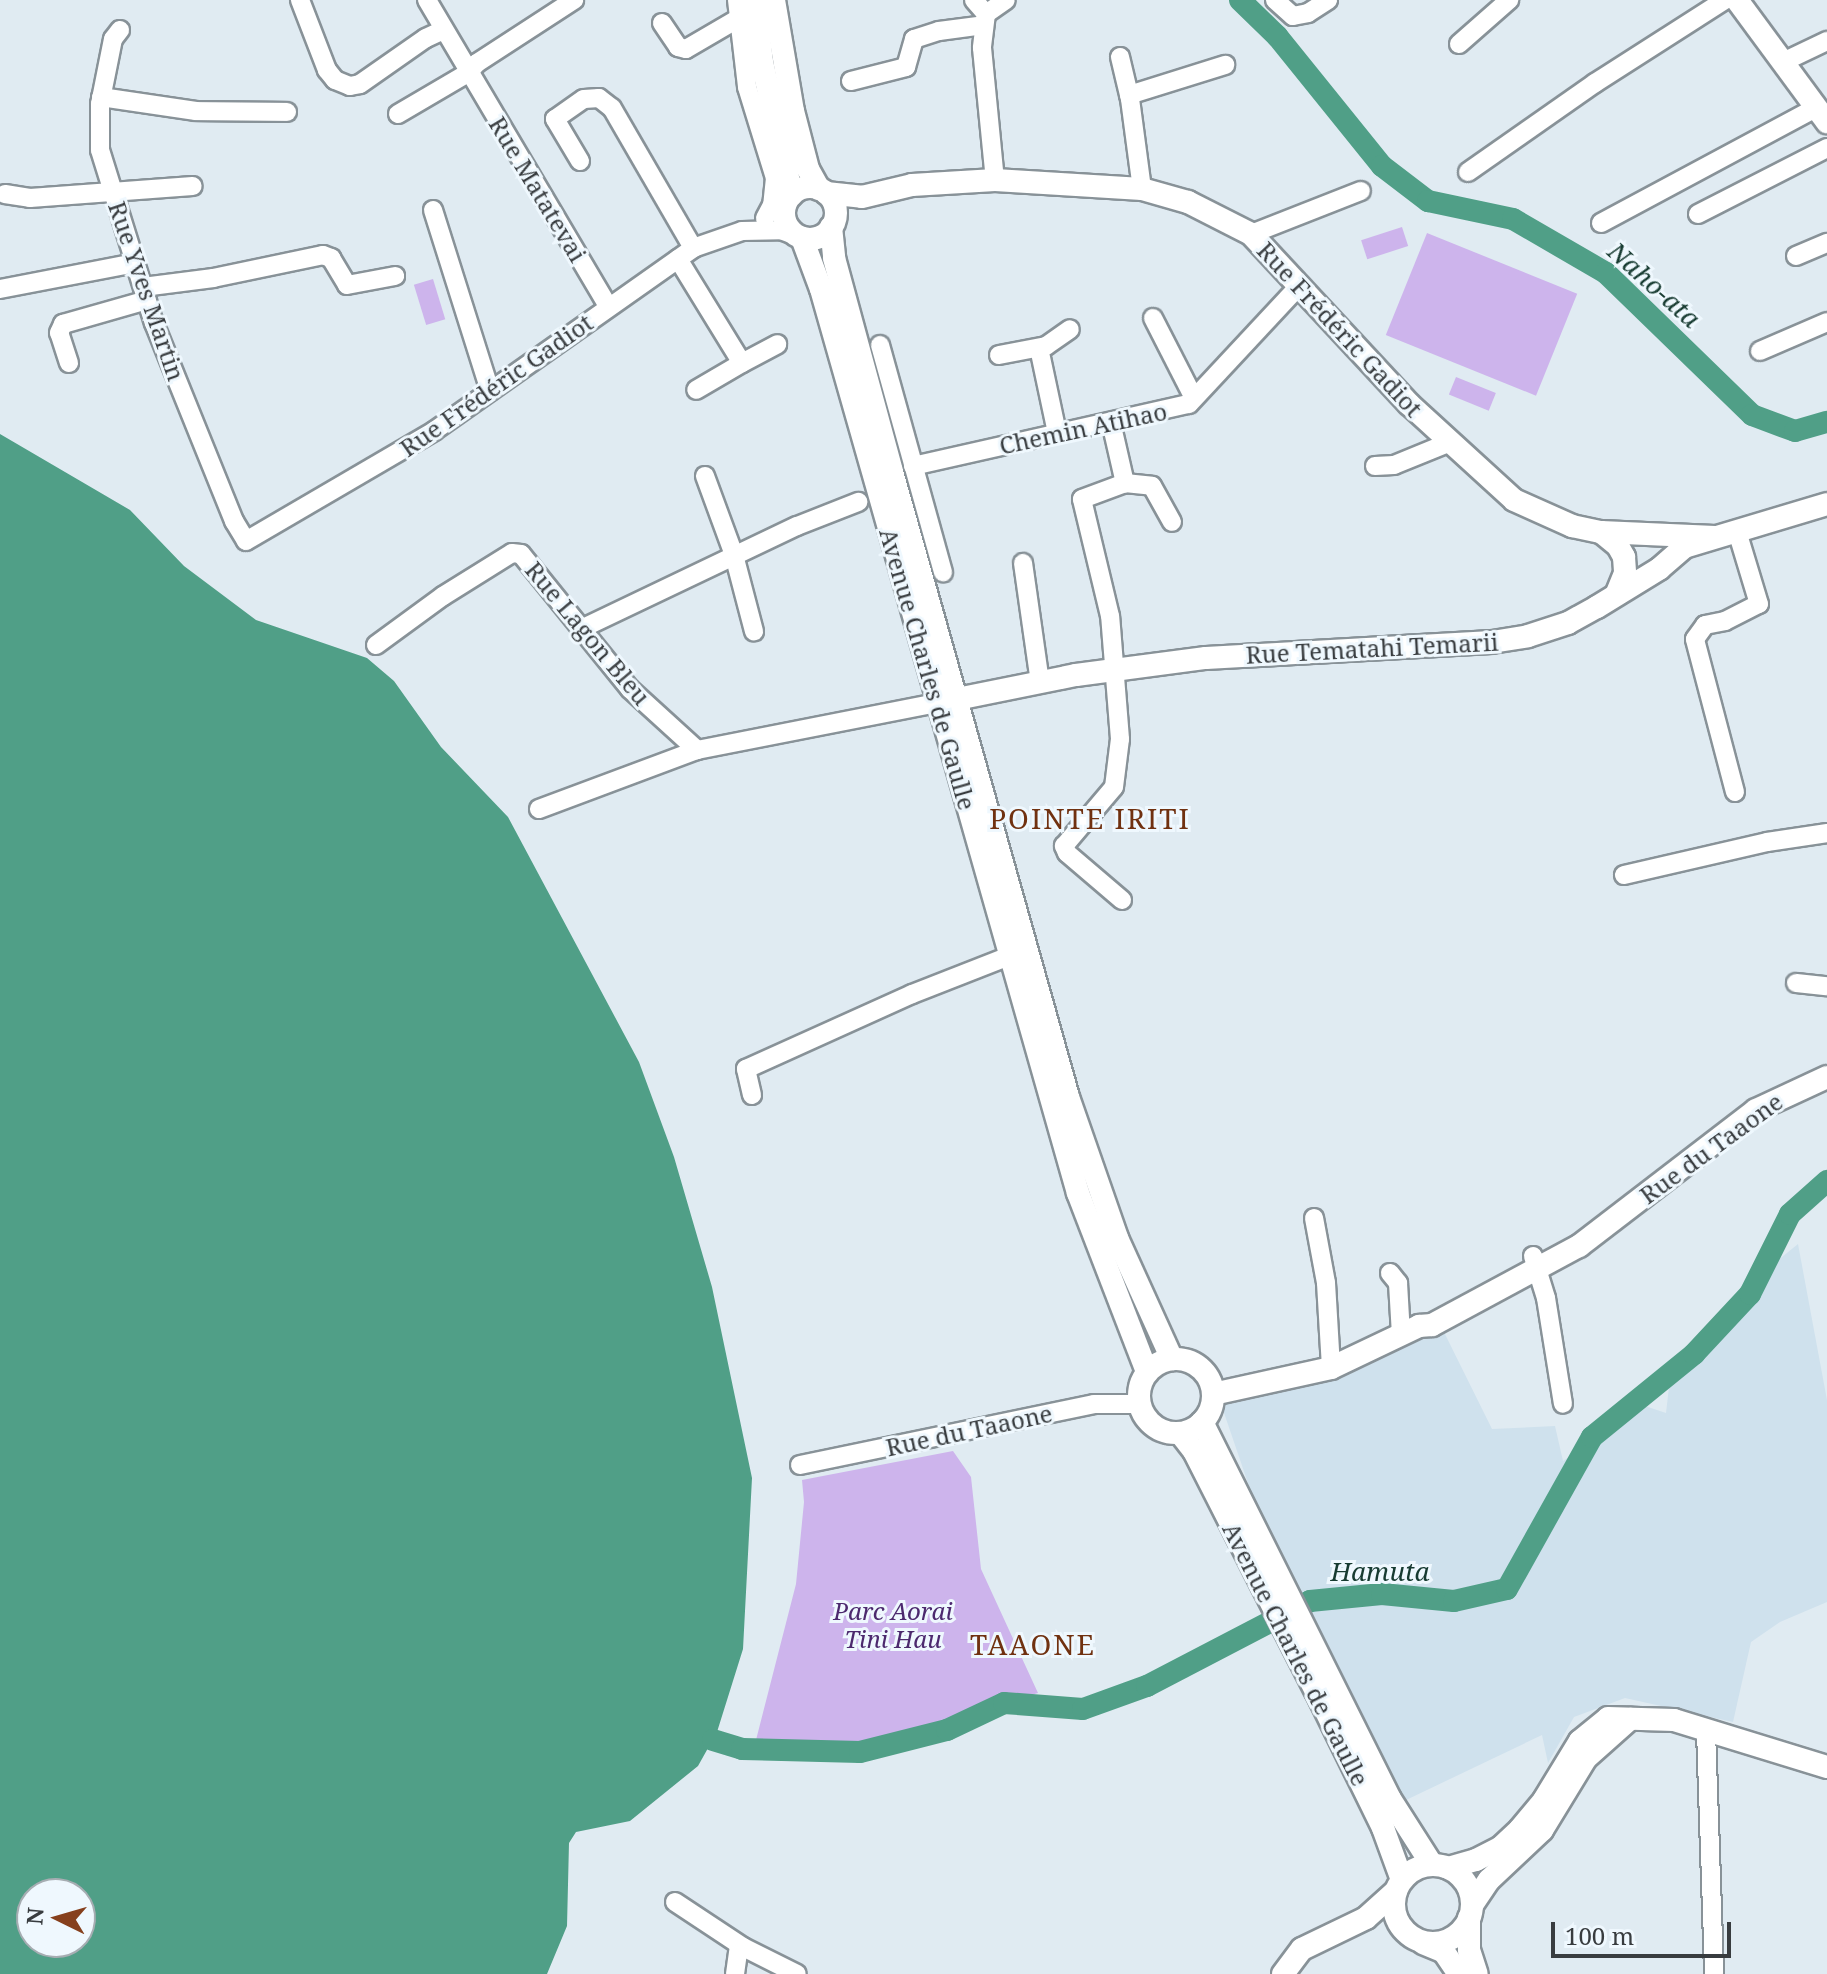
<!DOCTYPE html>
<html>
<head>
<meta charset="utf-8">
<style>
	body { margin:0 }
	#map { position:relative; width:1827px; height:1974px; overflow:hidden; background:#e0ebf2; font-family:"Noto Serif",serif }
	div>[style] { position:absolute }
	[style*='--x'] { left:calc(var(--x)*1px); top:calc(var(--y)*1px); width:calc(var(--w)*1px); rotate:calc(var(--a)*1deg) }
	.built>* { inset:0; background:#cfe1ed }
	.green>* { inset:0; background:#cdb4ec; transform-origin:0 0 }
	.water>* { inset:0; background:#509f87 }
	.river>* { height:22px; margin:-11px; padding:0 11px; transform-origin:11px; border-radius:11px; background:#509f87 }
	.roads { filter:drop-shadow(2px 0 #889298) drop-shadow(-2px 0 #889298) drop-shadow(0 2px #889298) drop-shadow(0 -2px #889298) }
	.minor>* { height:18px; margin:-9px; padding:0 9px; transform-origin:9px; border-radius:9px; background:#fff }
	.major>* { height:22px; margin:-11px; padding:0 11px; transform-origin:11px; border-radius:11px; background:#fff }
	.major>.ring { margin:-11px; padding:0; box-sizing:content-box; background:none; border:22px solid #fff; border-radius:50% }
	span { translate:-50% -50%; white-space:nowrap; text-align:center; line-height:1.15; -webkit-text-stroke:6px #eff8fe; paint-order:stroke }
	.street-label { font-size:24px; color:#383c3f }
	.park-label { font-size:24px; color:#4c296e; font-style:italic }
	.water-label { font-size:26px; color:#173b31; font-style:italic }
	.quarter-label { font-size:28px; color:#703110; letter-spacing:2px }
	.north { position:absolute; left:16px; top:1878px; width:80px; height:80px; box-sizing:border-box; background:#eff8fe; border:2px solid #a6adb2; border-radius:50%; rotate:275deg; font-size:22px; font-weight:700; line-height:32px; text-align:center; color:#383c3f }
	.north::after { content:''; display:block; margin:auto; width:28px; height:36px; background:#86401d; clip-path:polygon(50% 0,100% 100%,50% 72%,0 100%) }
	.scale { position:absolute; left:1551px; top:1922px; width:180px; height:36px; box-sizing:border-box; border:4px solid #383c3f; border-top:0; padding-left:10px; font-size:24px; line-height:28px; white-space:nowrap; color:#383c3f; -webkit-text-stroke:6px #eff8fe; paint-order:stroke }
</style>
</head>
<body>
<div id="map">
	<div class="built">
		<i style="clip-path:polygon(1798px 1244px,1827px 1400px,1827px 1602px,1780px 1622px,1751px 1642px,1733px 1722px,1625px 1698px,1574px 1717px,1548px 1763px,1542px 1735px,1404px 1801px,1266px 1536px,1221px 1404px,1336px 1375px,1437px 1318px,1492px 1429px,1555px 1426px,1563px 1461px,1645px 1406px,1666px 1413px,1669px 1387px,1726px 1332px,1767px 1269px)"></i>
	</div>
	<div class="green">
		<i style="left:1402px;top:227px;width:20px;height:43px;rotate:72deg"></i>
		<i style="left:1427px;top:233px;width:162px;height:110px;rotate:22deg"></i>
		<i style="left:433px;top:279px;width:42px;height:20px;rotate:73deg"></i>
		<i style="left:1456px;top:377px;width:43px;height:19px;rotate:22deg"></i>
		<i style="clip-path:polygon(953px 1451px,971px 1477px,981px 1569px,1038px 1693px,840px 1752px,756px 1740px,796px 1584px,804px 1502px,802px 1480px)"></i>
	</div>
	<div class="water">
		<i style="clip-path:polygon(evenodd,0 434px,130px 510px,184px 566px,256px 620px,367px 658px,394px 681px,441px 747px,508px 817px,639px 1062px,674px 1157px,712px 1287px,752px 1478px,743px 1649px,717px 1732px,698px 1766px,630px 1821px,576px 1832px,569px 1843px,567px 1926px,547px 1974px,0 1974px,0 434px,32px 1894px,80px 1894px,80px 1942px,32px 1942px,32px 1894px)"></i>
	</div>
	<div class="river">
		<i style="--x:1240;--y:0;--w:52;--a:44.2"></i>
		<i style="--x:1277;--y:36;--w:167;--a:51.1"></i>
		<i style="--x:1382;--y:166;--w:58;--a:37.3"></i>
		<i style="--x:1428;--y:201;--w:87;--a:12"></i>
		<i style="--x:1513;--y:219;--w:108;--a:30.1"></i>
		<i style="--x:1606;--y:273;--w:204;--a:44.2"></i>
		<i style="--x:1752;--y:415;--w:46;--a:20.4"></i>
		<i style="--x:1795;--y:431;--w:33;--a:-16"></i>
		<i style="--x:713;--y:1740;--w:30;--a:17"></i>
		<i style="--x:742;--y:1749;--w:118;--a:1.5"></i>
		<i style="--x:860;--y:1752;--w:90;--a:-14.2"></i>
		<i style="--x:947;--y:1730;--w:63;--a:-25.3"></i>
		<i style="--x:1004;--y:1703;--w:79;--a:4.3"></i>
		<i style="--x:1083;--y:1709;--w:68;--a:-19.8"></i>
		<i style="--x:1147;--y:1686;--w:184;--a:-27.5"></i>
		<i style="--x:1310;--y:1601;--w:72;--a:-5.6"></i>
		<i style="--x:1382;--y:1594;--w:72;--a:5.6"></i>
		<i style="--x:1454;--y:1601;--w:54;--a:-12.8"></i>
		<i style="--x:1507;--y:1589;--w:174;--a:-60.8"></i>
		<i style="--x:1592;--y:1437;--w:132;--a:-39.1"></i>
		<i style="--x:1694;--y:1354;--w:82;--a:-47"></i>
		<i style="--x:1750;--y:1294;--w:89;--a:-63.4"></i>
		<i style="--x:1790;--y:1214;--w:50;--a:-41.7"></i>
	</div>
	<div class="roads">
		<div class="minor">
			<i style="--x:300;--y:0;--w:75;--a:68.9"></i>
			<i style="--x:327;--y:70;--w:13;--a:51"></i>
			<i style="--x:335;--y:80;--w:16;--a:22"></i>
			<i style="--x:350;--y:86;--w:10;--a:-11"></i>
			<i style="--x:360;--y:84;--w:80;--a:-34.9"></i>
			<i style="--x:426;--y:38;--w:19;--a:-25"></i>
			<i style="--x:427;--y:0;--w:356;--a:59.4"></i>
			<i style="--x:737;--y:0;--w:88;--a:83.4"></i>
			<i style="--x:747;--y:87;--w:95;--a:72.9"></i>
			<i style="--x:775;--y:178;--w:27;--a:96"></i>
			<i style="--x:772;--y:205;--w:15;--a:118"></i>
			<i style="--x:974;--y:0;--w:18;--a:49"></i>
			<i style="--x:986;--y:14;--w:34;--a:97"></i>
			<i style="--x:982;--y:48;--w:133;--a:84.4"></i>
			<i style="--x:1275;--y:0;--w:24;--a:42"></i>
			<i style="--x:1293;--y:16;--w:15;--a:-11"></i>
			<i style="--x:1308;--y:13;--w:24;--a:-33"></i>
			<i style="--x:986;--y:14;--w:24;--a:-35"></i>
			<i style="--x:662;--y:23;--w:29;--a:56"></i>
			<i style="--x:678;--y:47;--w:8;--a:14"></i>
			<i style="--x:686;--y:49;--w:61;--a:-30.3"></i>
			<i style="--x:120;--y:30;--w:11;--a:128"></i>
			<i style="--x:113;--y:39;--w:66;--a:101.3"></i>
			<i style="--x:100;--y:104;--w:46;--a:90"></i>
			<i style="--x:100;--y:150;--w:181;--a:72.7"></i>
			<i style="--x:154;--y:323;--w:214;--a:68"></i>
			<i style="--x:234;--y:521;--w:23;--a:59"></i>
			<i style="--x:246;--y:541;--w:218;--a:-30.3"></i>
			<i style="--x:434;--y:431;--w:317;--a:-35.2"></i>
			<i style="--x:693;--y:248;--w:52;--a:-19.1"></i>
			<i style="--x:742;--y:231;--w:39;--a:-1"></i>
			<i style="--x:781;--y:230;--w:17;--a:21"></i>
			<i style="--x:1459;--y:44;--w:67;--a:-41.3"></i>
			<i style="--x:1120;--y:57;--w:43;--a:76.6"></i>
			<i style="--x:1130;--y:99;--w:91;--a:82.4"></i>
			<i style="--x:1785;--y:61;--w:47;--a:-25.5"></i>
			<i style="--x:851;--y:81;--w:57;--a:-14.3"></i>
			<i style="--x:906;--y:67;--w:29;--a:-74"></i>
			<i style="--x:914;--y:39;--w:26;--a:-18"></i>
			<i style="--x:939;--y:31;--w:45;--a:-7.6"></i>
			<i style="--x:1129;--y:95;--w:101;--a:-17.4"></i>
			<i style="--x:101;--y:97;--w:96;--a:8.4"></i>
			<i style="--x:196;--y:111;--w:91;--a:0.6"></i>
			<i style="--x:398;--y:114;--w:81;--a:-30.4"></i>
			<i style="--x:468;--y:73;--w:13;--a:-48"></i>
			<i style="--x:477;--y:63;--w:116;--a:-33"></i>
			<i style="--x:580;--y:161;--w:49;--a:-120.8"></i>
			<i style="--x:555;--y:119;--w:35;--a:-35"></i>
			<i style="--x:584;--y:99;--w:15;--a:-4"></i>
			<i style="--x:599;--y:98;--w:16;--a:38"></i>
			<i style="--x:612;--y:108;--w:162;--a:59.9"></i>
			<i style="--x:1468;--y:172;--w:155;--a:-35"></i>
			<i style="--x:1595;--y:83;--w:154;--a:-32.6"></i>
			<i style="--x:5;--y:194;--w:25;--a:9"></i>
			<i style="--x:30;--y:198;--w:163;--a:-4.2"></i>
			<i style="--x:433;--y:210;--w:190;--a:72.5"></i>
			<i style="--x:1698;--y:214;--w:145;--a:-27.1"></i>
			<i style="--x:1601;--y:223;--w:245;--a:-28.2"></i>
			<i style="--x:1251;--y:234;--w:118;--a:-21.4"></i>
			<i style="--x:1796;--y:256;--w:34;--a:-23"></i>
			<i style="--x:678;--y:259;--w:122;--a:58.4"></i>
			<i style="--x:742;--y:363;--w:53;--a:149.6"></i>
			<i style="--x:143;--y:287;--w:71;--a:-7.3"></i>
			<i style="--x:213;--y:278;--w:112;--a:-11.8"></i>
			<i style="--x:323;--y:255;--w:9;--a:21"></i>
			<i style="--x:331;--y:258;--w:31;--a:59"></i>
			<i style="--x:347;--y:285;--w:49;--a:-10.6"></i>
			<i style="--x:0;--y:289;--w:137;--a:-10.9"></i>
			<i style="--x:1153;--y:318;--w:88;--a:62.9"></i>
			<i style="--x:880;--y:345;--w:236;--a:74.5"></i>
			<i style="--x:1039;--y:348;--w:87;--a:78"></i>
			<i style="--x:1760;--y:351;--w:73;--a:-23.4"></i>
			<i style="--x:999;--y:355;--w:48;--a:-10.8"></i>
			<i style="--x:1046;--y:346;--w:29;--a:-35"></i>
			<i style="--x:69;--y:363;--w:32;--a:-108"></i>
			<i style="--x:59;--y:333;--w:10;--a:-66"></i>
			<i style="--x:63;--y:324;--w:87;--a:-15.9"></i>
			<i style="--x:742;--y:363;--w:40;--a:-28"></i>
			<i style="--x:1111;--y:422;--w:63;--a:77.1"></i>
			<i style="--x:1125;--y:483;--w:27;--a:6"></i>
			<i style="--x:1152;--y:486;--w:41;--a:60.9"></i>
			<i style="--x:913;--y:466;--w:283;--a:-12.7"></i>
			<i style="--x:1189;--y:404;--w:163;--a:-47"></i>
			<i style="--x:1375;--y:466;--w:19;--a:-3"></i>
			<i style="--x:1394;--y:465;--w:58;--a:-22.2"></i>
			<i style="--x:705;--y:476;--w:84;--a:69.8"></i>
			<i style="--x:734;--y:555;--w:79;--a:75.3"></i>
			<i style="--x:1023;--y:563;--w:120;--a:81.9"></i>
			<i style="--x:583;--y:628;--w:237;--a:-25.5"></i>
			<i style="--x:797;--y:526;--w:66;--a:-21.5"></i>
			<i style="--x:376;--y:645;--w:83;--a:-36.2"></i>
			<i style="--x:443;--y:596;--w:81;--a:-31.9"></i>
			<i style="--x:512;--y:553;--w:9;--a:6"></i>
			<i style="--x:521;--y:554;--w:174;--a:51.1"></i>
			<i style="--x:630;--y:689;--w:91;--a:42.3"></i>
			<i style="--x:1735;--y:792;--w:158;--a:-104.7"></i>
			<i style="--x:1695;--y:639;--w:17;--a:-54"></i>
			<i style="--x:1705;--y:625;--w:20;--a:-11"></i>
			<i style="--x:1725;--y:621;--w:38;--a:-27"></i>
			<i style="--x:1759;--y:604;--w:76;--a:-106.8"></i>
			<i style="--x:539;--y:809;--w:169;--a:-20.5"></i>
			<i style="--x:697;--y:750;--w:245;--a:-11.1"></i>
			<i style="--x:1624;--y:875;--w:147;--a:-13"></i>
			<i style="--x:1767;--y:842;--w:61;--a:-8.5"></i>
			<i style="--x:1122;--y:900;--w:72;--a:-139.5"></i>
			<i style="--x:1067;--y:853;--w:8;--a:-113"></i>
			<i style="--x:1064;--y:846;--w:77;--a:-49.7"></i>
			<i style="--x:1114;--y:787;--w:48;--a:-82.9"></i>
			<i style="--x:1120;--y:739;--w:123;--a:-94.6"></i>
			<i style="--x:1110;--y:616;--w:120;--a:-103.5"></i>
			<i style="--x:1082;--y:499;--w:46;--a:-20.4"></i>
			<i style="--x:1796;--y:983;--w:31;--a:6"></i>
			<i style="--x:752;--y:1095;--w:27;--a:-103"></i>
			<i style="--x:746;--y:1069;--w:182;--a:-24.3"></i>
			<i style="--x:912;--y:994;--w:104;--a:-21.4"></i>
			<i style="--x:1314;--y:1218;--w:66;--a:79.5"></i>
			<i style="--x:1326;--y:1283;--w:85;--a:86.6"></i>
			<i style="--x:1533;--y:1256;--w:44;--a:72.8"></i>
			<i style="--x:1546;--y:1298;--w:107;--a:80.9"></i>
			<i style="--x:1390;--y:1273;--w:13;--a:51"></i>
			<i style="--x:1398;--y:1283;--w:52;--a:86.7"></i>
			<i style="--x:800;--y:1465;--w:300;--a:-11.7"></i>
			<i style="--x:1094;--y:1404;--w:45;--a:0"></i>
			<i style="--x:1706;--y:1730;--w:244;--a:88.1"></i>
			<i style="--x:675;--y:1902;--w:82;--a:33.5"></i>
			<i style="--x:743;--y:1947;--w:60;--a:26.6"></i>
			<i style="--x:735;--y:1974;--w:29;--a:-82"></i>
		</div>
		<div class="major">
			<i style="--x:755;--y:0;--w:62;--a:83.6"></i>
			<i style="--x:762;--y:62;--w:136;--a:77.3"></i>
			<i style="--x:774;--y:0;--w:113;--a:80.3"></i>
			<i style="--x:793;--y:111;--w:60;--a:75.5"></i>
			<i style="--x:808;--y:169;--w:23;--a:61"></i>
			<i style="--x:1737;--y:0;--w:152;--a:53.6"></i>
			<i class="ring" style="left:784px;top:187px;width:30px;height:30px"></i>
			<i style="--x:826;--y:193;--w:36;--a:6"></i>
			<i style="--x:862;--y:197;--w:51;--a:-13.5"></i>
			<i style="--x:912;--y:185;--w:83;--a:-3.4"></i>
			<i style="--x:995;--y:180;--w:147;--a:3.5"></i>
			<i style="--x:1142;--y:189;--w:48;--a:15.8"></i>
			<i style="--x:1188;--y:202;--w:71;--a:26.9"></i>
			<i style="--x:1251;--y:234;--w:232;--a:47.1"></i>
			<i style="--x:1409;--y:404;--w:142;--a:42.4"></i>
			<i style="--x:1514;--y:500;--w:64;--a:24.1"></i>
			<i style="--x:1572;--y:526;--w:30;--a:12"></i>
			<i style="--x:1601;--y:532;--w:114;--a:2.5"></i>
			<i style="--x:831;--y:227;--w:31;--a:84"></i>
			<i style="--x:834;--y:258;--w:222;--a:74.8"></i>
			<i style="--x:892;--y:472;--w:649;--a:74.27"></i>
			<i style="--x:1068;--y:1097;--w:149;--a:70.8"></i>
			<i style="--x:1117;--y:1238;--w:133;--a:65.6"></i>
			<i style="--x:802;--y:238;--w:54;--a:69.6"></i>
			<i style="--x:821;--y:289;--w:940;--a:74.13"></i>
			<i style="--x:1078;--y:1193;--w:192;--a:68.9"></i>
			<i style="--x:1601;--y:532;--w:22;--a:39"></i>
			<i style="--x:1618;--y:546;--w:13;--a:61"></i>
			<i style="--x:1624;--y:557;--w:16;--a:86"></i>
			<i style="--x:1625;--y:573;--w:22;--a:112"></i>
			<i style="--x:957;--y:699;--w:121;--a:-11.4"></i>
			<i style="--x:1076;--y:675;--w:131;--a:-7.5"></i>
			<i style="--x:1206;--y:658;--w:286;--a:-3.2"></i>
			<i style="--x:1492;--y:642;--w:36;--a:-9"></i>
			<i style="--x:1528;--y:636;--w:42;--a:-18"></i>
			<i style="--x:1568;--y:623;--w:33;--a:-29"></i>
			<i style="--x:1597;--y:607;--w:73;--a:-31.5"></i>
			<i style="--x:1659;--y:569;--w:33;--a:-41"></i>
			<i style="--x:1684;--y:547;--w:149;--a:-16.7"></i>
			<i class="ring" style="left:1139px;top:1359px;width:52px;height:52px"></i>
			<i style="--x:1213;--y:1394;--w:121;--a:-12.4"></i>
			<i style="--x:1331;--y:1368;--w:98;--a:-25.5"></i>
			<i style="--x:1419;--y:1326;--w:13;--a:-4"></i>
			<i style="--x:1432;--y:1325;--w:167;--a:-28.3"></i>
			<i style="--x:1579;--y:1246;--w:223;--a:-37.5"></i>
			<i style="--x:1756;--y:1110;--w:78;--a:-24.9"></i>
			<i style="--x:1202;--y:1422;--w:421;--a:63.5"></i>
			<i style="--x:1390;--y:1799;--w:78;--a:57.5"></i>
			<i style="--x:1180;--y:1433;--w:23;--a:52"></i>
			<i style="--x:1194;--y:1451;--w:269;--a:63.1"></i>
			<i style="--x:1316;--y:1691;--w:153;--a:63.9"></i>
			<i style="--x:1383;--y:1828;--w:55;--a:69.9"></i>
			<i class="ring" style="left:1394px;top:1865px;width:56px;height:56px"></i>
			<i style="--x:1448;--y:1868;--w:29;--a:-16"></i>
			<i style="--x:1476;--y:1860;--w:28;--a:-27"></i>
			<i style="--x:1501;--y:1847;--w:26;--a:-43"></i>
			<i style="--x:1520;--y:1829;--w:38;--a:-50"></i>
			<i style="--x:1544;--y:1800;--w:69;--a:-58.6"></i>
			<i style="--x:1580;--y:1741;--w:36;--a:-39"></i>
			<i style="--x:1608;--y:1718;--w:66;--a:1.7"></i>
			<i style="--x:1674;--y:1720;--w:160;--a:17.1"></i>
			<i style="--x:1472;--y:1905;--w:30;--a:-56"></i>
			<i style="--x:1489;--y:1880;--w:73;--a:-43.3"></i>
			<i style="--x:1542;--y:1830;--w:84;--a:-58.6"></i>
			<i style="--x:1586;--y:1758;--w:59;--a:-41.6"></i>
			<i style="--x:1469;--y:1918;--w:32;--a:90"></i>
			<i style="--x:1469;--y:1950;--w:25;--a:72"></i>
			<i style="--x:1423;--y:1943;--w:23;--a:23"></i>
			<i style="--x:1444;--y:1952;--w:27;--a:56"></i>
			<i style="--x:1283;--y:1974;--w:31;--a:-53"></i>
			<i style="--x:1302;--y:1949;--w:71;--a:-25.8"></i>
			<i style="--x:1366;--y:1918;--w:40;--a:-42"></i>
		</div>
	</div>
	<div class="street-label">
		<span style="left:538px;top:189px;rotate:59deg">Rue Matatevai</span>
		<span style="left:147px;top:291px;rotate:71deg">Rue Yves Martin</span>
		<span style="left:1340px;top:329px;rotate:47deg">Rue Frédéric Gadiot</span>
		<span style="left:496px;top:385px;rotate:-35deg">Rue Frédéric Gadiot</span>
		<span style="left:1083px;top:428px;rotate:-12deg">Chemin Atihao</span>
		<span style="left:588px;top:633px;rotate:50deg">Rue Lagon Bleu</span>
		<span style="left:1372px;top:648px;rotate:-3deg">Rue Tematahi Temarii</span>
		<span style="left:928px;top:669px;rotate:74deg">Avenue Charles de Gaulle</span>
		<span style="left:1711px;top:1148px;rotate:-36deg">Rue du Taaone</span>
		<span style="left:969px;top:1430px;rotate:-12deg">Rue du Taaone</span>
		<span style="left:1296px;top:1654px;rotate:63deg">Avenue Charles de Gaulle</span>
	</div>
	<div class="park-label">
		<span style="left:893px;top:1625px">Parc Aorai<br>Tini Hau</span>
	</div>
	<div class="water-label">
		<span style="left:1654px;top:285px;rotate:42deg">Naho-ata</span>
		<span style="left:1380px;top:1572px">Hamuta</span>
	</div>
	<div class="quarter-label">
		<span style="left:1090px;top:818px">POINTE IRITI</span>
		<span style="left:1033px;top:1644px">TAAONE</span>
	</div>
	<div class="north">N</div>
	<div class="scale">100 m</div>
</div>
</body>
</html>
